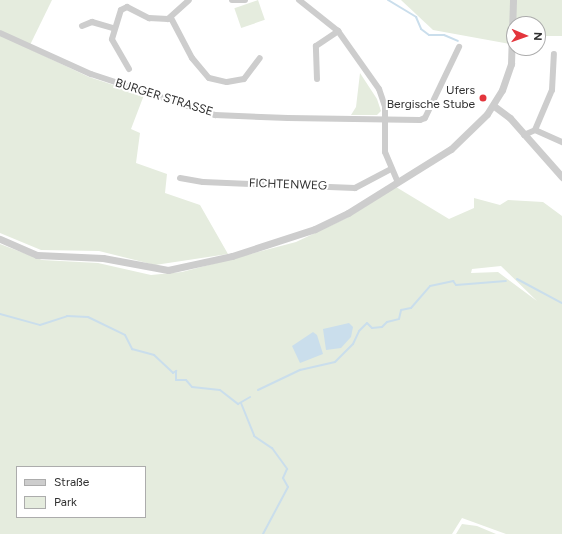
<!DOCTYPE html>
<html>
<head>
<meta charset="utf-8">
<style>
	body { margin:0 }
	#map { position:relative; width:562px; height:534px; overflow:hidden; background:#fff; font-family:Figtree,sans-serif }
	div>[style] { position:absolute }
	[style*='--x'] { left:calc(var(--x)*1px); top:calc(var(--y)*1px); width:calc(var(--w)*1px); rotate:calc(var(--a)*1deg) }
	.green>* { inset:0; background:#e5ecde; transform-origin:0 0 }
	.water>* { inset:0; background:#cadeec }
	.stream>* { height:2px; margin:-1px; padding:0 1px; transform-origin:1px; border-radius:1px; background:#cadeec }
	.minor>* { height:6px; margin:-3px; padding:0 3px; transform-origin:3px; border-radius:3px; background:#cdcdcd }
	.tertiary>* { height:7px; margin:-3.5px; padding:0 3.5px; transform-origin:3.5px; border-radius:3.5px; background:#cdcdcd }
	.dots>* { width:11px; height:11px; translate:-50% -50%; box-sizing:border-box; border:2px solid #fff; border-radius:50% }
	span { translate:-50% -50%; white-space:nowrap; text-align:center; line-height:1.15; -webkit-text-stroke:4px #fff; paint-order:stroke }
	.poi-label { font-size:12px; color:#303030 }
	.right { translate:-100% -50%; text-align:right }
	.street-label { font-size:12px; color:#303030 }
	.legend { position:absolute; left:16px; top:466px; width:130px; height:52px; box-sizing:border-box; background:#fff; border:1px solid #acacac; margin:0; padding:5px 7px; list-style:none; font-size:12px; color:#303030 }
	.legend li { display:flex; align-items:center; gap:8px; height:20px }
	.legend b { width:20px; border:1px solid #acacac }
	.north { position:absolute; left:506px; top:16px; width:40px; height:40px; box-sizing:border-box; background:#fff; border:1px solid #acacac; border-radius:50%; rotate:92deg; font-size:11px; font-weight:700; line-height:16px; text-align:center; color:#303030 }
	.north::after { content:''; display:block; margin:auto; width:14px; height:18px; background:#e3353c; clip-path:polygon(50% 0,100% 100%,50% 72%,0 100%) }
</style>
</head>
<body>
<div id="map">
	<div class="green">
		<i style="clip-path:polygon(0 0,52px 0,30px 45px,0 31px)"></i>
		<i style="left:258px;top:0;width:21px;height:25px;rotate:71deg"></i>
		<i style="clip-path:polygon(401px 0,510px 0,510px 44px,433px 30px)"></i>
		<i style="clip-path:polygon(515px 0,562px 0,562px 36px,538px 36px,538px 24px,516px 24px)"></i>
		<i style="clip-path:polygon(0 35px,89px 77px,144px 95px,131px 129px,140px 133px,136px 163px,167px 174px,165px 193px,200px 205px,228px 254px,155px 265px,99px 251px,41px 250px,0 233px)"></i>
		<i style="clip-path:polygon(360px 73px,377px 99px,381px 111px,377px 115px,351px 115px,356px 107px)"></i>
		<i style="clip-path:polygon(evenodd,396px 187px,449px 219px,474px 208px,474px 198px,500px 205px,508px 200px,543px 202px,562px 216px,562px 534px,506px 534px,462px 518px,452px 534px,0 534px,0 244px,42px 260px,98px 263px,151px 275px,182px 272px,296px 242px,349px 217px,396px 187px,501px 266px,537px 301px,498px 272px,471px 273px,472px 269px,501px 266px,396px 187px,17px 467px,145px 467px,145px 517px,17px 517px,17px 467px)"></i>
		<i style="clip-path:polygon(462px 524px,477px 526px,496px 534px,456px 534px)"></i>
	</div>
	<div class="water">
		<i style="clip-path:polygon(349px 323px,353px 327px,351px 337px,341px 348px,326px 350px,323px 329px)"></i>
		<i style="clip-path:polygon(313px 332px,317px 335px,323px 354px,300px 363px,292px 346px)"></i>
	</div>
	<div class="stream">
		<i style="--x:388;--y:0;--w:33;--a:31"></i>
		<i style="--x:416;--y:17;--w:13;--a:67"></i>
		<i style="--x:421;--y:29;--w:10;--a:37"></i>
		<i style="--x:429;--y:35;--w:15;--a:0"></i>
		<i style="--x:444;--y:35;--w:15;--a:23"></i>
		<i style="--x:517;--y:279;--w:51;--a:28.1"></i>
		<i style="--x:0;--y:314;--w:41;--a:15.4"></i>
		<i style="--x:40;--y:325;--w:28;--a:-18"></i>
		<i style="--x:67;--y:316;--w:21;--a:3"></i>
		<i style="--x:88;--y:317;--w:41;--a:25.9"></i>
		<i style="--x:125;--y:335;--w:16;--a:63"></i>
		<i style="--x:132;--y:349;--w:23;--a:15"></i>
		<i style="--x:154;--y:355;--w:26;--a:43"></i>
		<i style="--x:173;--y:373;--w:4;--a:-34"></i>
		<i style="--x:176;--y:371;--w:9;--a:90"></i>
		<i style="--x:176;--y:380;--w:10;--a:0"></i>
		<i style="--x:186;--y:380;--w:9;--a:49"></i>
		<i style="--x:192;--y:387;--w:28;--a:6"></i>
		<i style="--x:220;--y:390;--w:23;--a:38"></i>
		<i style="--x:238;--y:404;--w:14;--a:-30"></i>
		<i style="--x:258;--y:390;--w:47;--a:-25.5"></i>
		<i style="--x:300;--y:370;--w:36;--a:-13"></i>
		<i style="--x:335;--y:362;--w:25;--a:-45"></i>
		<i style="--x:353;--y:344;--w:14;--a:-65"></i>
		<i style="--x:359;--y:331;--w:11;--a:-45"></i>
		<i style="--x:367;--y:323;--w:7;--a:45"></i>
		<i style="--x:372;--y:328;--w:10;--a:-6"></i>
		<i style="--x:382;--y:327;--w:7;--a:-45"></i>
		<i style="--x:387;--y:322;--w:12;--a:-14"></i>
		<i style="--x:399;--y:319;--w:9;--a:-77"></i>
		<i style="--x:401;--y:310;--w:10;--a:-11"></i>
		<i style="--x:411;--y:308;--w:29;--a:-49"></i>
		<i style="--x:430;--y:286;--w:24;--a:-12"></i>
		<i style="--x:453;--y:281;--w:5;--a:53"></i>
		<i style="--x:456;--y:285;--w:50;--a:-4.6"></i>
		<i style="--x:241;--y:403;--w:35;--a:68"></i>
		<i style="--x:254;--y:436;--w:22;--a:34"></i>
		<i style="--x:272;--y:448;--w:26;--a:54"></i>
		<i style="--x:287;--y:469;--w:10;--a:114"></i>
		<i style="--x:283;--y:478;--w:10;--a:61"></i>
		<i style="--x:288;--y:487;--w:53;--a:118"></i>
	</div>
	<div class="minor">
		<i style="--x:232;--y:0;--w:13;--a:0"></i>
		<i style="--x:299;--y:0;--w:50;--a:38.5"></i>
		<i style="--x:338;--y:31;--w:71;--a:54.7"></i>
		<i style="--x:379;--y:89;--w:18;--a:71"></i>
		<i style="--x:385;--y:106;--w:46;--a:90"></i>
		<i style="--x:385;--y:152;--w:33;--a:67"></i>
		<i style="--x:171;--y:18;--w:45;--a:62.3"></i>
		<i style="--x:192;--y:58;--w:26;--a:50"></i>
		<i style="--x:209;--y:78;--w:18;--a:13"></i>
		<i style="--x:227;--y:82;--w:17;--a:-10"></i>
		<i style="--x:244;--y:79;--w:26;--a:-53"></i>
		<i style="--x:82;--y:26;--w:11;--a:-22"></i>
		<i style="--x:92;--y:22;--w:22;--a:16"></i>
		<i style="--x:0;--y:33;--w:100;--a:24.3"></i>
		<i style="--x:91;--y:74;--w:131;--a:18.3"></i>
		<i style="--x:215;--y:115;--w:73;--a:2.4"></i>
		<i style="--x:288;--y:118;--w:132;--a:0.9"></i>
		<i style="--x:420;--y:120;--w:5;--a:-22"></i>
		<i style="--x:425;--y:118;--w:79;--a:-64.4"></i>
		<i style="--x:129;--y:69;--w:34;--a:-120"></i>
		<i style="--x:112;--y:39;--w:30;--a:-73"></i>
		<i style="--x:121;--y:10;--w:7;--a:-27"></i>
		<i style="--x:127;--y:7;--w:25;--a:27"></i>
		<i style="--x:149;--y:18;--w:19;--a:3"></i>
		<i style="--x:168;--y:19;--w:28;--a:-42"></i>
		<i style="--x:317;--y:79;--w:33;--a:-92"></i>
		<i style="--x:316;--y:46;--w:27;--a:-34"></i>
		<i style="--x:535;--y:130;--w:43;--a:-67"></i>
		<i style="--x:552;--y:90;--w:36;--a:-87"></i>
		<i style="--x:524;--y:135;--w:12;--a:-24"></i>
		<i style="--x:535;--y:130;--w:30;--a:24"></i>
		<i style="--x:180;--y:178;--w:23;--a:10"></i>
		<i style="--x:203;--y:182;--w:152;--a:2.3"></i>
		<i style="--x:355;--y:188;--w:41;--a:-27.8"></i>
	</div>
	<div class="tertiary">
		<i style="--x:494;--y:106;--w:20;--a:37"></i>
		<i style="--x:510;--y:118;--w:79;--a:48.6"></i>
		<i style="--x:0;--y:239;--w:40;--a:23.4"></i>
		<i style="--x:37;--y:255;--w:66;--a:2.6"></i>
		<i style="--x:103;--y:258;--w:66;--a:10.5"></i>
		<i style="--x:168;--y:270;--w:66;--a:-12.3"></i>
		<i style="--x:232;--y:256;--w:87;--a:-18"></i>
		<i style="--x:315;--y:229;--w:37;--a:-26"></i>
		<i style="--x:348;--y:213;--w:121;--a:-31.9"></i>
		<i style="--x:451;--y:149;--w:50;--a:-44.2"></i>
		<i style="--x:487;--y:114;--w:28;--a:-58"></i>
		<i style="--x:502;--y:90;--w:28;--a:-71"></i>
		<i style="--x:511;--y:64;--w:64;--a:-88.2"></i>
	</div>
	<div class="dots">
		<i style="left:483px;top:98px;background:#e3353c"></i>
	</div>
	<div class="poi-label">
		<span class="right" style="left:475px;top:98px">Ufers<br>Bergische Stube</span>
	</div>
	<div class="street-label">
		<span style="left:164px;top:98px;rotate:17deg">BURGER STRASSE</span>
		<span style="left:288px;top:185px;rotate:2deg">FICHTENWEG</span>
	</div>
	<ul class="legend">
	<li><b style="height:5px;background:#cdcdcd"></b>Straße</li>
	<li><b style="height:11px;background:#e5ecde"></b>Park</li>
	</ul>
	<div class="north">N</div>
</div>
</body>
</html>
